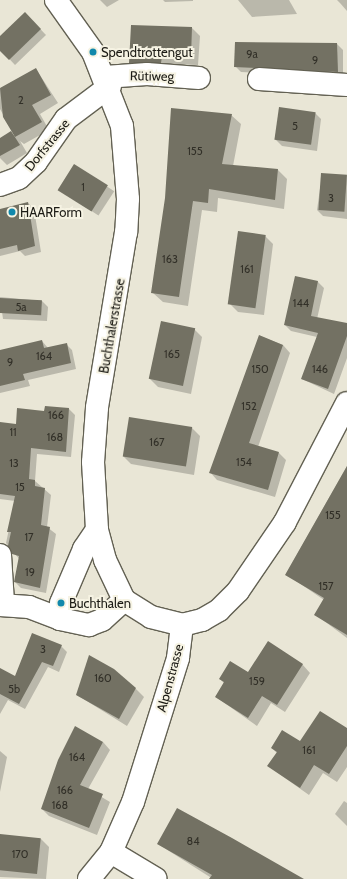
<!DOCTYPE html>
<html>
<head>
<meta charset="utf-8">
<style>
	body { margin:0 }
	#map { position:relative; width:347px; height:879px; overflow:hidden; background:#e9e6d6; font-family:Cabin,sans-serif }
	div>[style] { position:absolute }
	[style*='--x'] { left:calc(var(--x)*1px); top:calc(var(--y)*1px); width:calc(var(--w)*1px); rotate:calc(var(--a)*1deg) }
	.shadow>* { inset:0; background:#0003; transform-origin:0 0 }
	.building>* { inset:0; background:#737163; transform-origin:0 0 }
	.roads { filter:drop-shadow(1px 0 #636153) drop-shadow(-1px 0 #636153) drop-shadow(0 1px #636153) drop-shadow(0 -1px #636153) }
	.minor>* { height:22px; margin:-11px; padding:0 11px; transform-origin:11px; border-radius:11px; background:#fff }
	.dots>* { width:11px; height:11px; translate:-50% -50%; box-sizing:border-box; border:2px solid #f6f3e3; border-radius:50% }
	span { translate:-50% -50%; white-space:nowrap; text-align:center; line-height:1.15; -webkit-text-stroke:4px #f6f3e3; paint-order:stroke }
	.number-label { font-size:11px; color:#323028 }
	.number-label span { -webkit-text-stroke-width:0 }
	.poi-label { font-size:13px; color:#1c1b15 }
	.left { translate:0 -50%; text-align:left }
	.street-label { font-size:13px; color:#1c1b15 }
</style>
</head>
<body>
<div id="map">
	<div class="shadow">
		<i style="clip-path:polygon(100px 0,119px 0,107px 7px)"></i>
		<i style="clip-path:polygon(163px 0,193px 0,193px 1px,165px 2px)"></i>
		<i style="clip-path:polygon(238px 0,289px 0,297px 14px,252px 17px)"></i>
		<i style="clip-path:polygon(337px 0,347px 0,347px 11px,340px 3px)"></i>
		<i style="clip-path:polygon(25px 13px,46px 35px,15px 65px,0 49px,0 37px)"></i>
		<i style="clip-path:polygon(192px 28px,200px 36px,198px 65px,169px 64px,169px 70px,139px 71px,130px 62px)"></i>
		<i style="clip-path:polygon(337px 44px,343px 50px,343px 77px,241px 72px,235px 66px)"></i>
		<i style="clip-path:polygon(36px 69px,58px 103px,40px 114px,49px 130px,24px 144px,20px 141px,27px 153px,7px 165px,0 158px,0 139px,11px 133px,15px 136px,0 109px,0 89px)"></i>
		<i style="clip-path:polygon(315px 113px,321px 119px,317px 151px,282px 146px,276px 140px)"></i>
		<i style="clip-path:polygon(231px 115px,241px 124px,233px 166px,278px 170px,287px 179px,284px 209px,218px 198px,217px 212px,202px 210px,188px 306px,163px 302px,153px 293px,166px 198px)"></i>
		<i style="left:74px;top:165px;width:48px;height:29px;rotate:33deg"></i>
		<i style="clip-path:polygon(322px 174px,347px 176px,347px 219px,323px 216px,317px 210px)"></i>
		<i style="clip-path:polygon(28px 203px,34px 209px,41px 252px,25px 256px,20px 251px,0 256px,0 210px)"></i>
		<i style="clip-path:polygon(265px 236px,273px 244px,264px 315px,238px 312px,229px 303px)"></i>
		<i style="clip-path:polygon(296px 277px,318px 282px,324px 288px,317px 319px,347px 324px,347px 358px,334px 394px,302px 379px,317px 337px,291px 331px,285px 325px)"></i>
		<i style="clip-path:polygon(0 297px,42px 301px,48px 307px,47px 321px,3px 319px)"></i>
		<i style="clip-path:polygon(194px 329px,202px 337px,191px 394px,158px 387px,150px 379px)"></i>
		<i style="clip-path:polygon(260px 336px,283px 345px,290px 353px,258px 447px,279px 453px,286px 460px,275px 497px,217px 480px,210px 472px)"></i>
		<i style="clip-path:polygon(42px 341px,48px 348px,66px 344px,72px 350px,76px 369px,28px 380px,30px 386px,0 393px,0 351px)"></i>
		<i style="clip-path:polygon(69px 409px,75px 415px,71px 457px,37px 454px,35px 481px,51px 495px,47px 527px,56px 534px,46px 593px,21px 588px,15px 582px,20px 560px,6px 543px,15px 501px,0 499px,0 423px,16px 425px,45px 412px)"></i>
		<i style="clip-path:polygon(192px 428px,200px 436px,194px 475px,131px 464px,123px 456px)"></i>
		<i style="clip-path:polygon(347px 466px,347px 638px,316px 615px,324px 600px,286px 574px)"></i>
		<i style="clip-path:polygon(61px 646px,67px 652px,59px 672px,48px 667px,25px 709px,8px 700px,0 714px,0 669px,15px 677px)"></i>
		<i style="clip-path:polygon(302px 664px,310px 673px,285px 712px,271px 703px,257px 726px,216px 697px,225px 684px,220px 679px)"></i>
		<i style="clip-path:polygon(136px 689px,144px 697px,127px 726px,77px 695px)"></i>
		<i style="clip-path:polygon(347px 729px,347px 767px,337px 782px,323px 773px,309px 795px,268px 766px,277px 753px,272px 748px)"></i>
		<i style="clip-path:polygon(103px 742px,110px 750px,88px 789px,110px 802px,97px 835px,49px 816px,42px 809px)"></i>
		<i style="clip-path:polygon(0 751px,7px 757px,0 792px)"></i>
		<i style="clip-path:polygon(344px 801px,347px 803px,347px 826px,335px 814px)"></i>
		<i style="clip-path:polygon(0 835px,41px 839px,49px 847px,46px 879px,0 877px)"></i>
		<i style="clip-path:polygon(158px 844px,302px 879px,213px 879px)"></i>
	</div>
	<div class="building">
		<i style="clip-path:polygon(25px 12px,41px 29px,9px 60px,0 51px,0 36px)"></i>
		<i style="clip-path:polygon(131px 25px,192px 27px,191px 57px,162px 56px,161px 63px,129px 63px)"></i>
		<i style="clip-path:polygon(235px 42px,337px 43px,338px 72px,234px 67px)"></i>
		<i style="clip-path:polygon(36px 68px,51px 95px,32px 105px,42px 122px,15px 137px,3px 117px,0 88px)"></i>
		<i style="left:279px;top:107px;width:37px;height:33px;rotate:8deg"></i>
		<i style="clip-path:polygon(171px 108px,232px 114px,222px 164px,278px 169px,275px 200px,209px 189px,208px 203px,193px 201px,179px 297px,151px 293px,165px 198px)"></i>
		<i style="clip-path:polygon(11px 131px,20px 145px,0 156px,0 138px)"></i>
		<i style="left:74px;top:164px;width:40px;height:31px;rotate:32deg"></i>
		<i style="left:321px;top:173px;width:26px;height:37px;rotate:4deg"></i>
		<i style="clip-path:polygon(28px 202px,35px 246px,18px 251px,17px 245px,0 249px,0 209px)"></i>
		<i style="left:238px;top:231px;width:28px;height:74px;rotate:8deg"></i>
		<i style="clip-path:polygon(295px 276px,318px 281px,311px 316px,347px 323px,347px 336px,328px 389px,301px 379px,318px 333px,284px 325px)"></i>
		<i style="left:0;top:298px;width:42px;height:15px;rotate:3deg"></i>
		<i style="left:161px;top:321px;width:35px;height:59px;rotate:12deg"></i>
		<i style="clip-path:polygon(259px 335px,283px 345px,249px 443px,279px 452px,268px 490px,209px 473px)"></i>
		<i style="clip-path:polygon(42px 340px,44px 348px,67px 343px,71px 363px,23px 374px,25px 380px,0 386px,0 350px)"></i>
		<i style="clip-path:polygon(45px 406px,69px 408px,66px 452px,31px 448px,29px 479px,35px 480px,35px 486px,45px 488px,41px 525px,50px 527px,40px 588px,14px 582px,19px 556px,12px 554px,8px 546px,11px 532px,7px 532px,15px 496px,0 494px,0 422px,16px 424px,17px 408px,44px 411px)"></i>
		<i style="left:129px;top:417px;width:64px;height:40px;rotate:9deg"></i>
		<i style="clip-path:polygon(347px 466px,347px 635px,314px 615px,324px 598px,285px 575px)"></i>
		<i style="clip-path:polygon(32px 633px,62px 645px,53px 666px,42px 662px,19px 704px,0 694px,0 668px,15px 676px)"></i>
		<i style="clip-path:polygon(268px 641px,303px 664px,277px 705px,262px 696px,248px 718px,215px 697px,224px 682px,219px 679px,230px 661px,248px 672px)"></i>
		<i style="clip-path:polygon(89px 655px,114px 669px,136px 688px,119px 719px,76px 695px)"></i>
		<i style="clip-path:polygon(320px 711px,347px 728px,347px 746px,329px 774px,314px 765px,300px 788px,267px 766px,277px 752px,271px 748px,282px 730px,300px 741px)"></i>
		<i style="clip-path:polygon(75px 726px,103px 742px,80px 785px,103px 794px,89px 828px,41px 809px,58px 760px)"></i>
		<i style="clip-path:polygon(177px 808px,232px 838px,304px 879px,209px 879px,212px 875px,157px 844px)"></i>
		<i style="left:0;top:834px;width:41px;height:36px;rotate:6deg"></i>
	</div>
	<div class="roads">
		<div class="minor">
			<i style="--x:56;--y:0;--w:64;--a:54.6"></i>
			<i style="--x:93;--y:52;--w:79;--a:68.6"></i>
			<i style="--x:122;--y:126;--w:73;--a:85.3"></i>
			<i style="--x:128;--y:199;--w:33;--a:93"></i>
			<i style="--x:126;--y:232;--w:178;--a:99.4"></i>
			<i style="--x:97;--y:408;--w:54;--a:94.2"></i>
			<i style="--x:93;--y:462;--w:68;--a:86.6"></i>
			<i style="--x:97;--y:530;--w:31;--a:75"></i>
			<i style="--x:105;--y:560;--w:44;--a:64.6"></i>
			<i style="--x:124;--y:600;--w:32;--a:32"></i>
			<i style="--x:151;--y:617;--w:32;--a:14"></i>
			<i style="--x:182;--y:625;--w:21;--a:-14"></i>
			<i style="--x:202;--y:620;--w:20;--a:-30"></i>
			<i style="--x:219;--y:610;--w:27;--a:-45"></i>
			<i style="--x:238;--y:591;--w:83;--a:-55.7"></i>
			<i style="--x:285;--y:522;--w:134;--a:-62.5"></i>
			<i style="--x:105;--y:77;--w:42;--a:-4.1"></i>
			<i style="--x:147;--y:74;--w:52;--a:4.4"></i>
			<i style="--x:259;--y:79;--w:88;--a:3.9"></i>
			<i style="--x:0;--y:185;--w:20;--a:-20"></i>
			<i style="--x:19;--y:178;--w:23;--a:-43"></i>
			<i style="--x:36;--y:162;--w:52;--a:-55.1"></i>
			<i style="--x:66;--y:119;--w:55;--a:-36.9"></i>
			<i style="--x:0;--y:555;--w:48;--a:86.4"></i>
			<i style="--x:0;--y:605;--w:29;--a:4"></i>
			<i style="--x:29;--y:607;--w:33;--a:21"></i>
			<i style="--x:60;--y:619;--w:30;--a:12"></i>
			<i style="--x:89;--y:625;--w:14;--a:-21"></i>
			<i style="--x:102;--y:620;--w:30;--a:-42"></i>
			<i style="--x:60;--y:619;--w:16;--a:-86"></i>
			<i style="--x:61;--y:603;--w:59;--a:-66.9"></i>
			<i style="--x:84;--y:549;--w:23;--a:-56"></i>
			<i style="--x:111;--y:852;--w:52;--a:31"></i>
			<i style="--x:89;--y:879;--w:35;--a:-51"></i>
			<i style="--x:111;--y:852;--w:55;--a:-66.3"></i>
			<i style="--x:133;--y:802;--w:151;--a:-72.6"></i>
			<i style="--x:178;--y:658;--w:33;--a:-83"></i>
		</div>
	</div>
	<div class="dots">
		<i style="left:93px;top:52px;background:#1188ac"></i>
		<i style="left:12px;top:212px;background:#1188ac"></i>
		<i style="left:61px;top:603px;background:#1188ac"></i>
	</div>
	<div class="number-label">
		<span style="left:252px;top:54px">9a</span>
		<span style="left:315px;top:60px">9</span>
		<span style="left:21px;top:100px">2</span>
		<span style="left:295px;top:126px">5</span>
		<span style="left:195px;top:151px">155</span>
		<span style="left:83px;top:187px">1</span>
		<span style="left:331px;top:198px">3</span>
		<span style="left:170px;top:259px">163</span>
		<span style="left:247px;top:269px">161</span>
		<span style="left:301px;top:303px">144</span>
		<span style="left:21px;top:307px">5a</span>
		<span style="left:172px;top:354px">165</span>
		<span style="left:44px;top:356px">164</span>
		<span style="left:10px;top:362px">9</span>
		<span style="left:260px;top:369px">150</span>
		<span style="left:320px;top:369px">146</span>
		<span style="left:249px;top:406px">152</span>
		<span style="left:56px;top:415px">166</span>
		<span style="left:13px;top:432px">11</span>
		<span style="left:55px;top:437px">168</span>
		<span style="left:157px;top:442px">167</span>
		<span style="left:244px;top:462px">154</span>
		<span style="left:14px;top:463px">13</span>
		<span style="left:20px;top:487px">15</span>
		<span style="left:333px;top:515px">155</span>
		<span style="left:29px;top:537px">17</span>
		<span style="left:30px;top:572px">19</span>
		<span style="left:326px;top:586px">157</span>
		<span style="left:43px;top:649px">3</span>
		<span style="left:103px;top:678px">160</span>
		<span style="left:257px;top:681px">159</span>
		<span style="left:14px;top:689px">5b</span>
		<span style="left:309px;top:750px">161</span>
		<span style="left:77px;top:757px">164</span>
		<span style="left:65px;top:790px">166</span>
		<span style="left:60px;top:805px">168</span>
		<span style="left:193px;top:841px">84</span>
		<span style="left:20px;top:854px">170</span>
	</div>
	<div class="poi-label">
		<span class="left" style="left:101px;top:52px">Spendtrottengut</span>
		<span class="left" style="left:20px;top:212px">HAARForm</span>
		<span class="left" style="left:69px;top:603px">Buchthalen</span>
	</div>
	<div class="street-label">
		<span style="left:152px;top:76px;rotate:1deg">Rütiweg</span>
		<span style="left:47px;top:145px;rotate:-51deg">Dorfstrasse</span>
		<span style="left:112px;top:326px;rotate:-80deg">Buchthalerstrasse</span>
		<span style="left:170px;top:678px;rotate:-75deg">Alpenstrasse</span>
	</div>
</div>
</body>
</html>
